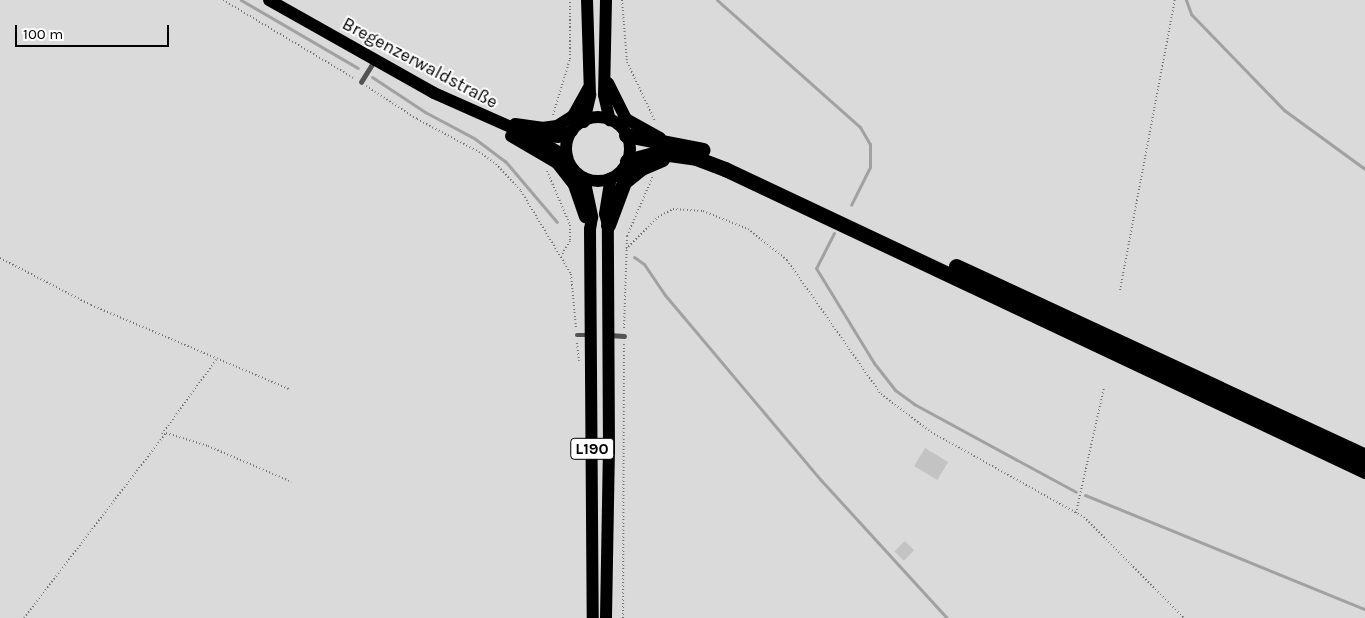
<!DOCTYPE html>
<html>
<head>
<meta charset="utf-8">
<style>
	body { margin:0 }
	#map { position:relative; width:1365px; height:618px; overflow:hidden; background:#fff; font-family:Karla,sans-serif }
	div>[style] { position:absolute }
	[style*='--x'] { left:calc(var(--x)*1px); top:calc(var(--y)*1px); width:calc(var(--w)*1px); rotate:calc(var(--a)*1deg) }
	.green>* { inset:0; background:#dadada; transform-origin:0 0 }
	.stream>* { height:3px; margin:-1.5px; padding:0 1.5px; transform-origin:1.5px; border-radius:1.5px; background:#a1a1a1 }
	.building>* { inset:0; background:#c3c3c3; transform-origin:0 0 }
	.path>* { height:2px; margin-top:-1px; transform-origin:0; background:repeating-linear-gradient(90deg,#757575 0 1px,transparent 0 3.5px) }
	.roads { filter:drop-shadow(1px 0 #dbdbdb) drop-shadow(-1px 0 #dbdbdb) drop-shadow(0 1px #dbdbdb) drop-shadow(0 -1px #dbdbdb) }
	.lane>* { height:4.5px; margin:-2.25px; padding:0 2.25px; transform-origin:2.25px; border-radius:2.25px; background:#535353 }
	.primary>* { height:12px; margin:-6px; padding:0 6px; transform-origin:6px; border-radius:6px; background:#000 }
	.primary>.ring { margin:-6px; padding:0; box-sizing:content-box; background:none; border:12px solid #000; border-radius:50% }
	.highway>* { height:15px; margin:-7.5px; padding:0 7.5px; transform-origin:7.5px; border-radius:7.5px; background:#000 }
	span { translate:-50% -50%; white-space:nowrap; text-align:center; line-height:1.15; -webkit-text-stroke:4px #fff; paint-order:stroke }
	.shield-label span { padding:1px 4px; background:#fff; border:1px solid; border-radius:4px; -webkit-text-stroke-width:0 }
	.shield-label { font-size:16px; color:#000; font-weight:700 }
	.street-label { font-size:18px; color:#000 }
	.scale { position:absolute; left:15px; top:25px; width:154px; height:22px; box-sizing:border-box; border:2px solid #000; border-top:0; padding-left:6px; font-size:15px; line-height:18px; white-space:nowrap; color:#000; -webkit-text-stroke:4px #fff; paint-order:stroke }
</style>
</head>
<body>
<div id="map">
	<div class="green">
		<i style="left:0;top:0;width:1365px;height:618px"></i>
	</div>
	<div class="stream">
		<i style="--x:241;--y:0;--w:135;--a:30.2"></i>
		<i style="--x:717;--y:0;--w:191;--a:41.6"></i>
		<i style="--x:860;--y:127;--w:20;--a:60"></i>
		<i style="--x:870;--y:144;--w:23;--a:90"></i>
		<i style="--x:870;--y:167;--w:42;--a:116.6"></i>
		<i style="--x:1186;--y:0;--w:15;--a:70"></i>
		<i style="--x:1191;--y:14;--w:134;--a:45.9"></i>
		<i style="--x:1284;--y:110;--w:100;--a:36.1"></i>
		<i style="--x:372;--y:77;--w:64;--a:33.4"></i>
		<i style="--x:425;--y:112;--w:55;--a:28"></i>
		<i style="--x:474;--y:138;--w:39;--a:37"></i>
		<i style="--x:505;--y:161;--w:80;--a:49.6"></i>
		<i style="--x:834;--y:233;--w:39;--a:117"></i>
		<i style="--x:816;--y:268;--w:111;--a:58.6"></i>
		<i style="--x:874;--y:363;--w:34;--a:52"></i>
		<i style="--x:895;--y:390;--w:24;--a:36"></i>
		<i style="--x:914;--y:404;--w:184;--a:28.5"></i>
		<i style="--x:634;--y:257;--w:12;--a:35"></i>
		<i style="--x:644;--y:264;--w:37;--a:56"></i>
		<i style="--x:665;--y:295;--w:241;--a:49.9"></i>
		<i style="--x:820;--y:479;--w:188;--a:47.6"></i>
		<i style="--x:1085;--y:495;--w:302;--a:22.2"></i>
	</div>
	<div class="building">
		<i style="left:925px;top:448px;width:27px;height:21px;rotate:31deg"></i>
		<i style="left:905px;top:541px;width:13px;height:15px;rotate:45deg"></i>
	</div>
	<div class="path">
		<i style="--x:223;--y:0;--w:152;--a:30.8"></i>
		<i style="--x:622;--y:0;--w:62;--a:85.4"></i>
		<i style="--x:627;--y:62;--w:65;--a:64.6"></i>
		<i style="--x:366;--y:86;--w:61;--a:32.9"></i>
		<i style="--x:417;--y:119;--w:70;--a:28"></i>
		<i style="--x:479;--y:152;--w:21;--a:35"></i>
		<i style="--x:496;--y:164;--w:37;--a:47"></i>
		<i style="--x:521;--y:191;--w:97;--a:58.9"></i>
		<i style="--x:571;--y:274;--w:54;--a:84.7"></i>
		<i style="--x:553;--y:115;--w:59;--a:-73.1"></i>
		<i style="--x:570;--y:59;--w:59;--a:-90"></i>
		<i style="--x:547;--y:171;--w:59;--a:66.9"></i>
		<i style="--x:570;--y:225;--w:16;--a:90"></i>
		<i style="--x:570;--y:241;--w:17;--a:121"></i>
		<i style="--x:626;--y:249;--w:45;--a:-45"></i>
		<i style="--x:658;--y:217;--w:17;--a:-28"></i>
		<i style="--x:673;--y:209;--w:30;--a:4"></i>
		<i style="--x:703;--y:211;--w:48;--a:21.8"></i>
		<i style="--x:748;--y:229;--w:50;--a:38.5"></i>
		<i style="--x:787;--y:260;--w:164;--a:55"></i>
		<i style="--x:881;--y:394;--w:63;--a:37.2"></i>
		<i style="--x:931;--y:432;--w:175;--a:29.1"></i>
		<i style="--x:1084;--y:517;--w:142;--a:45.3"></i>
		<i style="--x:0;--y:258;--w:102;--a:27.3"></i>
		<i style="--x:91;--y:305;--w:215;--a:23"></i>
		<i style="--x:1120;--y:290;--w:295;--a:-79.3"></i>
		<i style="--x:624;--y:328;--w:92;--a:-88.1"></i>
		<i style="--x:627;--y:236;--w:65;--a:-66.6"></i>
		<i style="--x:577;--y:343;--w:18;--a:84"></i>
		<i style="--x:162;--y:434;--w:92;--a:-53.9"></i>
		<i style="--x:1076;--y:513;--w:128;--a:-77.4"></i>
		<i style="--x:24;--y:618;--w:233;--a:-52.5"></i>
		<i style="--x:166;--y:433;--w:44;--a:17.2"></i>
		<i style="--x:208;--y:446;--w:91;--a:23.2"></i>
		<i style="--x:623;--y:618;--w:275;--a:-89.8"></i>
	</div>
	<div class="roads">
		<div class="lane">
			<i style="--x:361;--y:82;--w:25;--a:-58"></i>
			<i style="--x:577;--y:335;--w:12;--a:0"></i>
			<i style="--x:609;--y:335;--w:15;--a:4"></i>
		</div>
		<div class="primary">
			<i style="--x:269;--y:0;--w:189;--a:29.4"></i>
			<i style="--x:434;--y:93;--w:106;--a:23.9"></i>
			<i style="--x:531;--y:136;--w:42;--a:30.3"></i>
			<i style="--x:606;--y:0;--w:95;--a:91.2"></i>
			<i style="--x:604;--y:95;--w:26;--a:77"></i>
			<i style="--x:608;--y:83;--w:40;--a:63.4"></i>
			<i style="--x:626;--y:119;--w:39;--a:29"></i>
			<i class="ring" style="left:566px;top:117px;width:52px;height:52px"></i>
			<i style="--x:584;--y:122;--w:28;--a:-77"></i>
			<i style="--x:590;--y:95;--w:95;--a:-91.8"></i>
			<i style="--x:515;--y:124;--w:27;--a:8"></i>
			<i style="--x:542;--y:128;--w:15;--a:-8"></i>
			<i style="--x:557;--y:126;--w:19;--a:-32"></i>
			<i style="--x:573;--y:116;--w:31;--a:-61"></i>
			<i style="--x:511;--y:136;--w:53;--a:30.4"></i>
			<i style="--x:557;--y:163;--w:28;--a:52"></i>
			<i style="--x:574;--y:185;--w:34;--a:71"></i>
			<i style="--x:533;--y:136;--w:25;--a:2"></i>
			<i style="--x:558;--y:137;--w:15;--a:-23"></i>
			<i style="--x:584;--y:178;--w:40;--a:78"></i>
			<i style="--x:592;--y:217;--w:12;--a:99"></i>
			<i style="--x:590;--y:229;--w:389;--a:89.6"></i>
			<i style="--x:606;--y:618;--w:166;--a:-89"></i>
			<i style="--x:609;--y:452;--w:227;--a:-90.3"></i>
			<i style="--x:608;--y:225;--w:11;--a:-105"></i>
			<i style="--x:605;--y:214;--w:36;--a:-81"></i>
		</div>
		<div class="highway">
			<i style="--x:626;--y:135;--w:78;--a:11"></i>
			<i style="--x:627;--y:161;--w:27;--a:-15"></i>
			<i style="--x:653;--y:154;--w:16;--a:0"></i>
			<i style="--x:669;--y:154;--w:27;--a:8"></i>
			<i style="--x:696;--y:158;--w:31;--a:21"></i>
			<i style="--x:725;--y:169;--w:708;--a:25.26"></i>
			<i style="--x:608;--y:225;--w:46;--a:-69.6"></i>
			<i style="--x:624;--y:182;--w:22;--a:-39"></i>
			<i style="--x:641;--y:168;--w:23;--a:-23"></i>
			<i style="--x:956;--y:266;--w:451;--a:24.9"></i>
		</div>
	</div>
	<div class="shield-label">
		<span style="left:592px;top:449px">L190</span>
	</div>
	<div class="street-label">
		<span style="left:420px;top:63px;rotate:28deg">Bregenzerwaldstraße</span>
	</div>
	<div class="scale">100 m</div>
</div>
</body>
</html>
